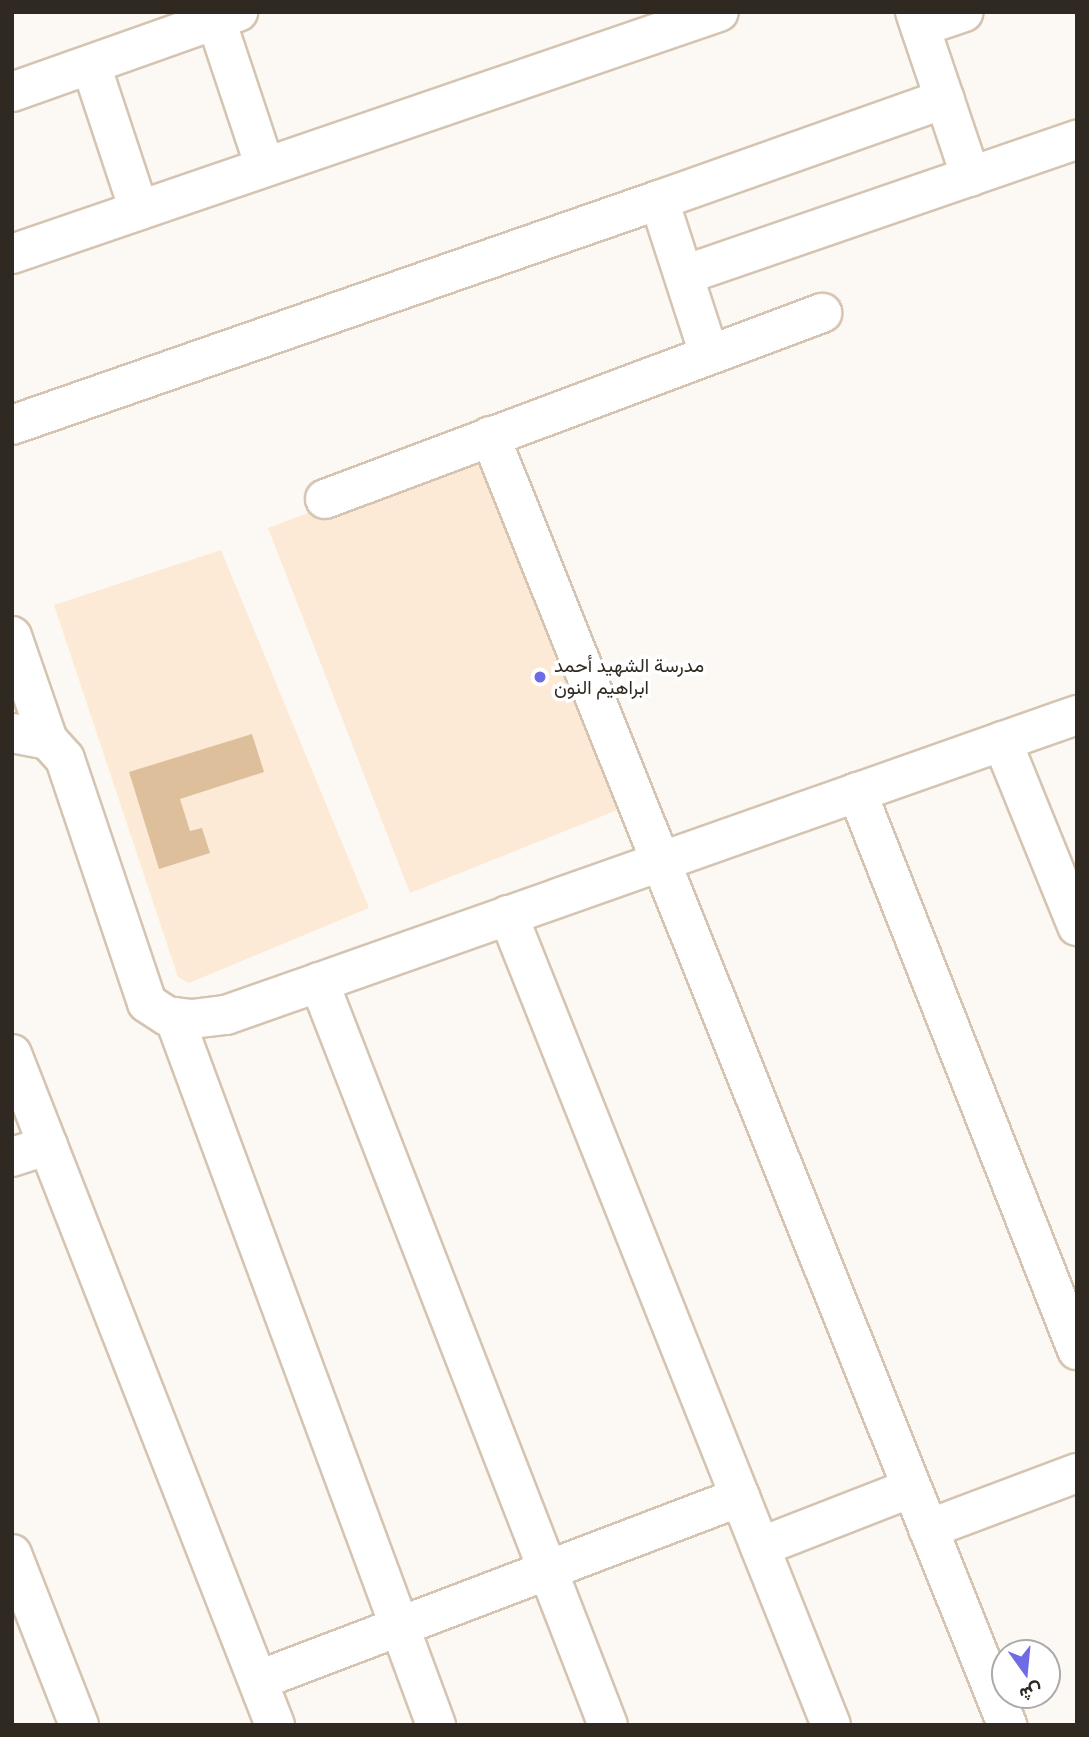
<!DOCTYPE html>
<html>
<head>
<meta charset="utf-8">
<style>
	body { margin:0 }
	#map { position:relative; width:1089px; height:1737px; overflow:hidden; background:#fcf9f5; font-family:Roboto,Vazirmatn,sans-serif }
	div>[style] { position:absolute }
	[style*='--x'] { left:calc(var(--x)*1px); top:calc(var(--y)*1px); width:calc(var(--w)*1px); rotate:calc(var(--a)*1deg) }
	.built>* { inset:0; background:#fcead6 }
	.building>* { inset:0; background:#debf9b }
	.roads { filter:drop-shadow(2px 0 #d4c4b1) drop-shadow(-2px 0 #d4c4b1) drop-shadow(0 2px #d4c4b1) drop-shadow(0 -2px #d4c4b1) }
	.minor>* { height:38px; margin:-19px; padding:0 19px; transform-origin:19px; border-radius:19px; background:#fff }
	.dots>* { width:19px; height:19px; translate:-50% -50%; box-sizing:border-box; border:4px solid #fff; border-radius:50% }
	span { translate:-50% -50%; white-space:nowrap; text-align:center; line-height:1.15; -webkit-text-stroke:7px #fff; paint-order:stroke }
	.poi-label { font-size:19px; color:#2f2922 }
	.left { translate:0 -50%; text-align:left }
	.frame { position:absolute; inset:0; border:14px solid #2f2922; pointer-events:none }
	.north { position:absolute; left:991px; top:1639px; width:70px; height:70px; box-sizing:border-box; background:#fff; border:2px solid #aca9a7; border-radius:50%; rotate:165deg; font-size:19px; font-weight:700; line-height:28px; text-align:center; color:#2f2922 }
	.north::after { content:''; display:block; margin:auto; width:24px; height:32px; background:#6f6be5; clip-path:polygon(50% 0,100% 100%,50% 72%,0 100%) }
</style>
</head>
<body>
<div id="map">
	<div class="built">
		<i style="clip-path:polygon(463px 455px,482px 464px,620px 809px,410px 893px,268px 528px)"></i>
		<i style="clip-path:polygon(221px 550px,369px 908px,189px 983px,178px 977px,54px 605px)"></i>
	</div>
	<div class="building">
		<i style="clip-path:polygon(252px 734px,264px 772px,180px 799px,190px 831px,202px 828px,210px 853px,159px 869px,129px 772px)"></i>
	</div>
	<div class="roads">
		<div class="minor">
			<i style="--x:915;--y:12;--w:174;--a:71.3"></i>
			<i style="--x:216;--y:20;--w:155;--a:71.6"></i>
			<i style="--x:920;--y:27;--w:46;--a:-18.8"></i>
			<i style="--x:91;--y:65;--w:153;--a:71.7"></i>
			<i style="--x:12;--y:92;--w:240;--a:-19.5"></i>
			<i style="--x:12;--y:254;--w:747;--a:-18.9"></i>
			<i style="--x:684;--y:275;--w:416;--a:-19"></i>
			<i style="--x:709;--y:354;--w:162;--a:-108"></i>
			<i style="--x:659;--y:200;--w:303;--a:-19.5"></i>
			<i style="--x:12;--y:425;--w:685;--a:-19.18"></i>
			<i style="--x:490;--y:436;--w:1389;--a:68.14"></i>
			<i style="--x:325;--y:499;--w:531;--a:-20.52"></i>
			<i style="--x:12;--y:636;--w:110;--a:70.9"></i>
			<i style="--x:12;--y:733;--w:37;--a:11"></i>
			<i style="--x:48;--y:740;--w:25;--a:48"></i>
			<i style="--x:65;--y:759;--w:257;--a:71.4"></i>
			<i style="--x:147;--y:1003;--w:24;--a:33"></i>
			<i style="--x:167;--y:1016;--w:25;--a:7"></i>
			<i style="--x:192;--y:1019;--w:34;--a:-7"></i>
			<i style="--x:226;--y:1015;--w:902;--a:-19.42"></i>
			<i style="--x:1002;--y:741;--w:200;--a:67.9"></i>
			<i style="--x:857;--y:792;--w:600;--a:68.48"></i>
			<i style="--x:508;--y:915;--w:872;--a:68.26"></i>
			<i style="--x:319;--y:982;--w:797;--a:68.75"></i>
			<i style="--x:174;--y:1017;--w:755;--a:69.69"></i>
			<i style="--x:12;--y:1054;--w:721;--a:68.6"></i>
			<i style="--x:12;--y:1157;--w:38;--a:-18"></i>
			<i style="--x:928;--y:1529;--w:159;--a:-20.6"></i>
			<i style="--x:760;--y:1547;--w:162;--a:-21.3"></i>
			<i style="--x:12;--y:1554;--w:184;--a:68.6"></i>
			<i style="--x:259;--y:1680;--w:515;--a:-20.83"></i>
		</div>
	</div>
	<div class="dots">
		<i style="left:540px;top:677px;background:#6f6be5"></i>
	</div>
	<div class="poi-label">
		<span class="left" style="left:554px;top:677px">مدرسة الشهيد أحمد<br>ابراهيم النون</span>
	</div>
	<div class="frame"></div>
	<div class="north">ش</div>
</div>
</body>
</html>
